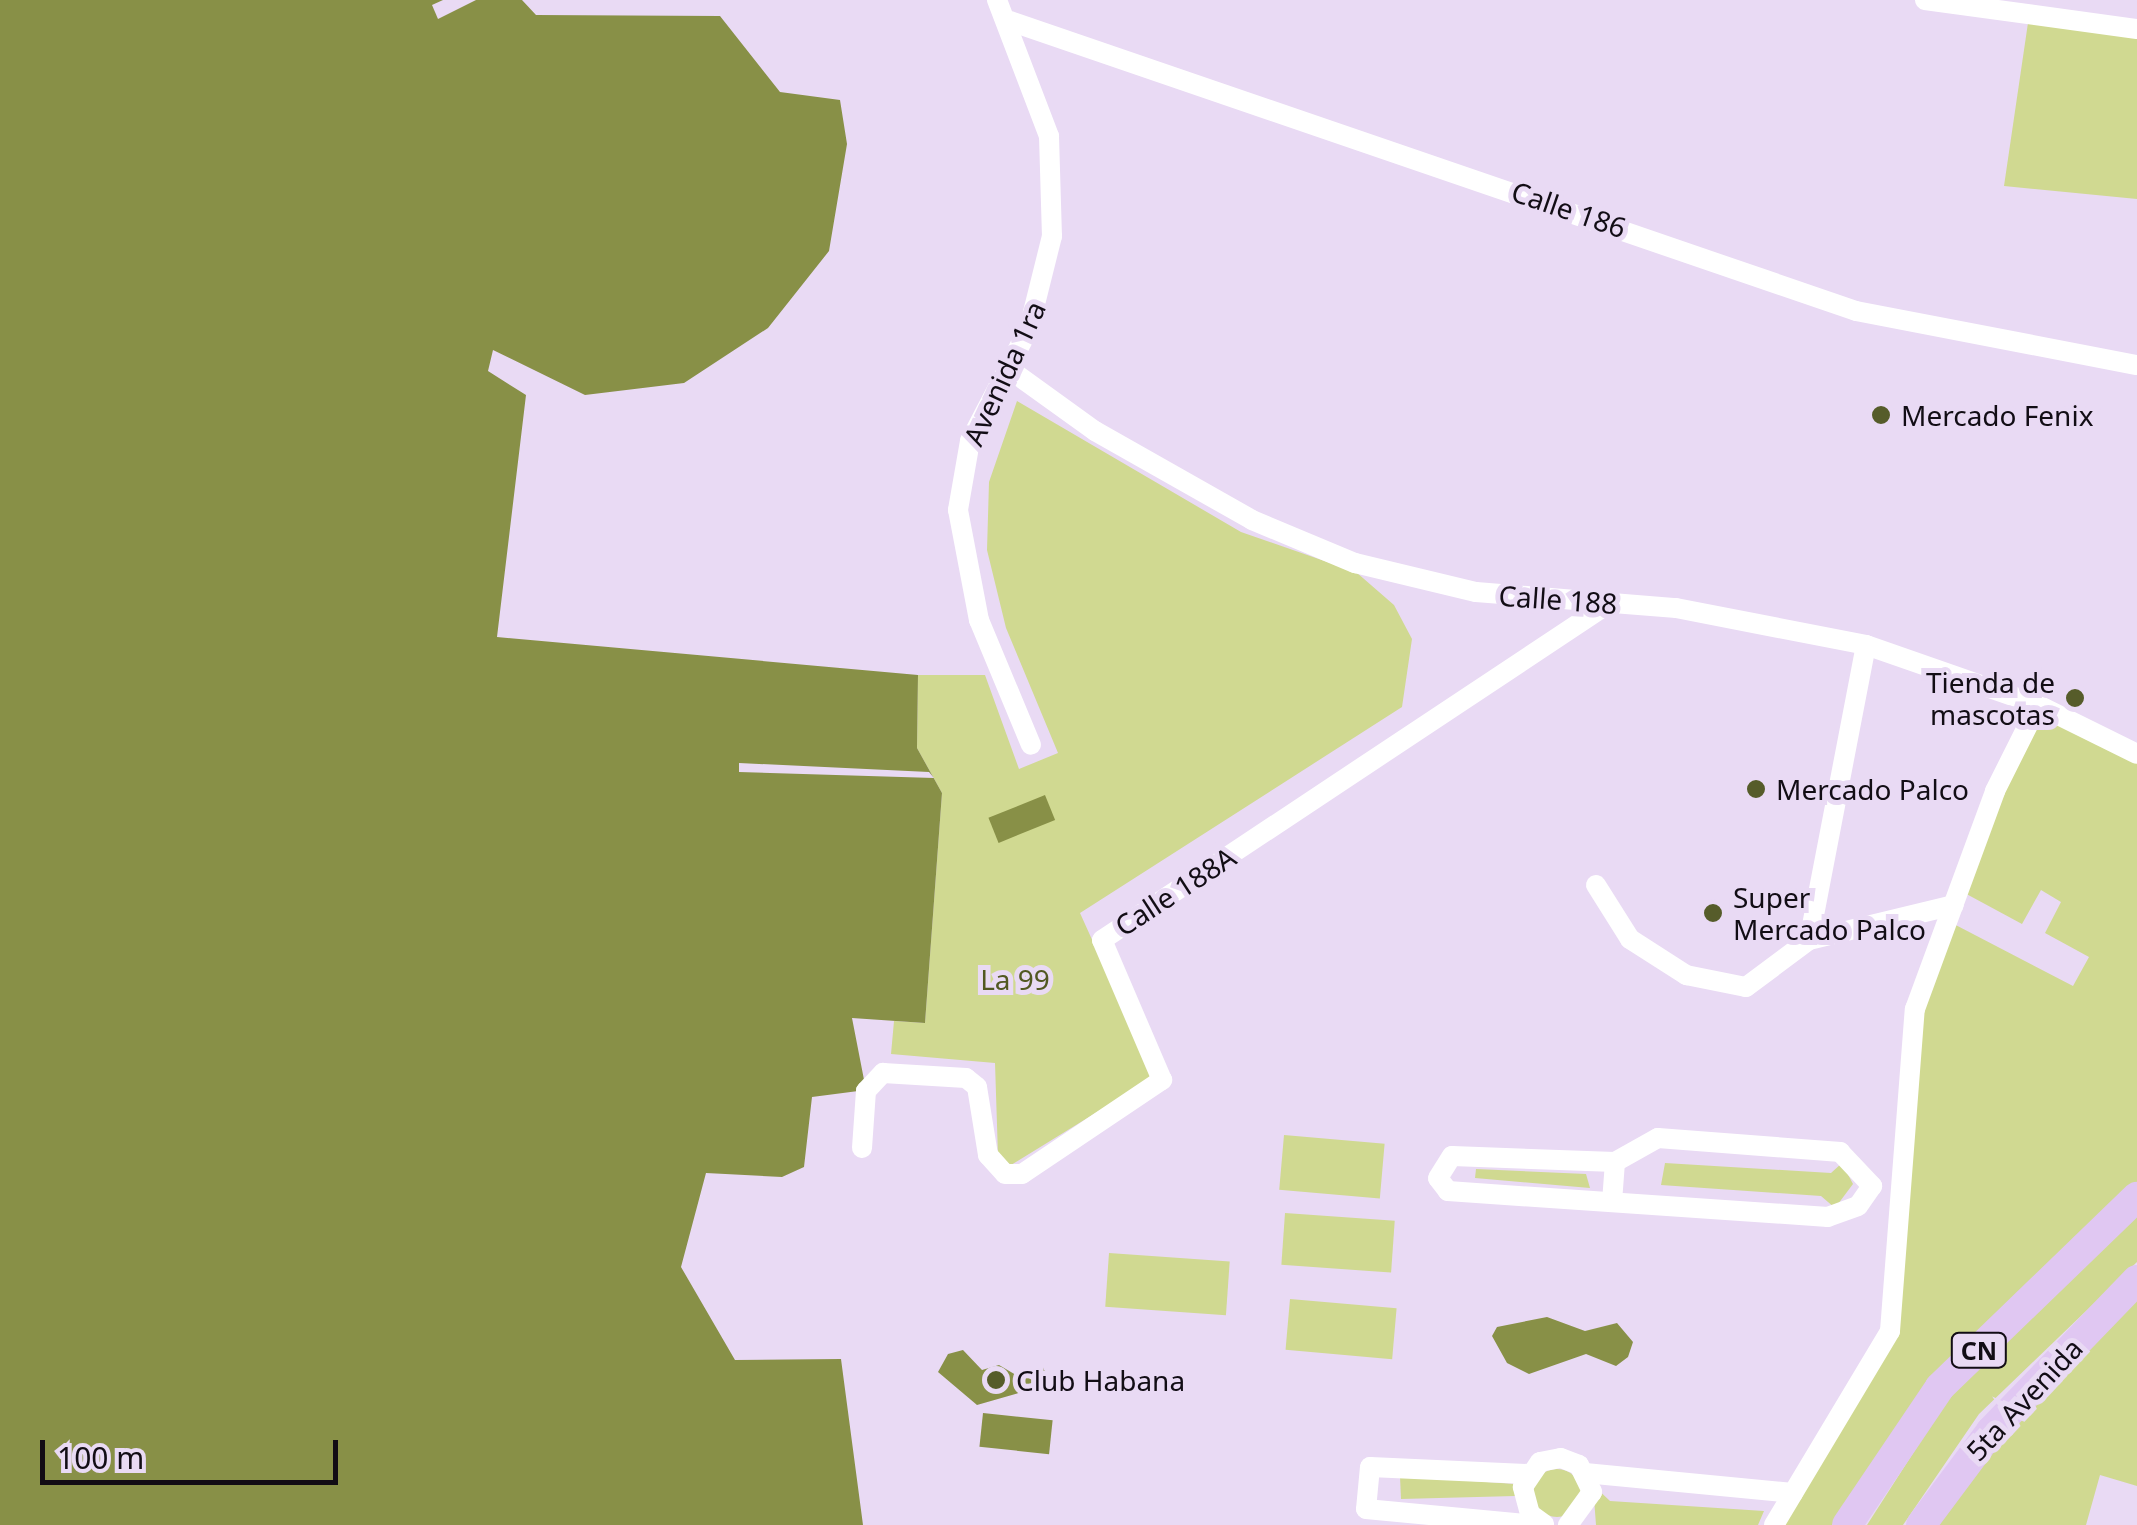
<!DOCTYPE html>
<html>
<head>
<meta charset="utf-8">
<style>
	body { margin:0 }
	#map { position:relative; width:2137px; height:1525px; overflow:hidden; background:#e9daf4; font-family:"Noto Sans",sans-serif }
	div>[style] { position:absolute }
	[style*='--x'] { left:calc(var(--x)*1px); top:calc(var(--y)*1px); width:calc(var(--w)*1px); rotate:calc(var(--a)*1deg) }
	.green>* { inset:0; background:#d0d991; transform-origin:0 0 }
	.round { border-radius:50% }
	.water>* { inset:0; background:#889047; transform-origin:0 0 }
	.pier>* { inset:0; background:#e9daf4 }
	.minor>* { height:20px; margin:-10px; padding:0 10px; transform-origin:10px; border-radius:10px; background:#fff }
	.highway>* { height:30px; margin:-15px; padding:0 15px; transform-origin:15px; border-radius:15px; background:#e0c7f2 }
	.dots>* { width:28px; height:28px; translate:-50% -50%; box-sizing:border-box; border:5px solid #e9daf4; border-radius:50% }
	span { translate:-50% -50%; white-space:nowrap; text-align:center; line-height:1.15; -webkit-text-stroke:10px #e9daf4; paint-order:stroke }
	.shield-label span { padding:2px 8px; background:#e9daf4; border:2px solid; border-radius:8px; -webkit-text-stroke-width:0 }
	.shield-label { font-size:25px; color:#120d15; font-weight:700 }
	.street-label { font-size:28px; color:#120d15 }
	.poi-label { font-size:28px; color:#120d15 }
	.left { translate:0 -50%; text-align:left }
	.right { translate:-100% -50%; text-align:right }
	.park-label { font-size:28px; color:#525821 }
	.scale { position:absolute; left:40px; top:1440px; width:298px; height:45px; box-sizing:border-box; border:5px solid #120d15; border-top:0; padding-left:12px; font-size:30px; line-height:35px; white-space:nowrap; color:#120d15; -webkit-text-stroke:8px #e9daf4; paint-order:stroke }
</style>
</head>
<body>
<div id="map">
	<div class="green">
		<i style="clip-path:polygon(2029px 16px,2137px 29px,2137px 199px,2004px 186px)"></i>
		<i style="clip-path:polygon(1017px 401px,1241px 532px,1356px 572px,1394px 605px,1412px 639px,1402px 707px,1080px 913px,1154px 1077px,1011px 1165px,998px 1156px,995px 1063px,891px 1054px,894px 1021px,925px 1023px,942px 793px,917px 748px,918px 675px,985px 675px,1019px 769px,1058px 753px,1006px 628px,987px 550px,989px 482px)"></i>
		<i style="clip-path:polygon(2038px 705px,2137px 754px,2137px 1197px,1940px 1387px,1850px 1525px,1774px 1525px,1890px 1331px,1915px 1009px,1948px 921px,2073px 986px,2089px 957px,2045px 933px,2061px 902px,2041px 890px,2022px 924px,1959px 890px)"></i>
		<i style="left:1284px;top:1135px;width:101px;height:55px;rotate:5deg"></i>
		<i style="clip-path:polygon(1665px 1163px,1831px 1173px,1842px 1163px,1853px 1184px,1835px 1208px,1821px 1196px,1661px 1185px)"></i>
		<i style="clip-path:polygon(1476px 1169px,1586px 1174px,1590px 1188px,1475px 1178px)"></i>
		<i style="clip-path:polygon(2137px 1210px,2137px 1262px,1979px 1414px,1903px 1525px,1867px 1525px,1949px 1397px)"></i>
		<i style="left:1285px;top:1213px;width:110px;height:52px;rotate:4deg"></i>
		<i style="left:1109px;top:1253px;width:121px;height:54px;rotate:4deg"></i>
		<i style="clip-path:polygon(2137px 1280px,2137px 1486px,2100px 1475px,2086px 1525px,1921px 1525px)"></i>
		<i style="left:1290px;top:1299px;width:107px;height:51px;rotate:5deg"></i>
		<i class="round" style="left:1533px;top:1469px;width:48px;height:48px"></i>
		<i style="clip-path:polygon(1400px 1476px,1515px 1484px,1515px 1496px,1401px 1499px)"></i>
		<i style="clip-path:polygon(1593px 1485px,1610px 1501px,1764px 1511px,1758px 1525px,1596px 1525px)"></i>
	</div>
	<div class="water">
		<i style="clip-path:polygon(0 0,522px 0,536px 15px,720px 16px,780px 92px,840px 100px,847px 144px,829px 251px,768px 328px,684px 383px,585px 395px,493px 350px,488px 371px,526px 395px,497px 637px,918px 675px,917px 748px,942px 793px,925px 1023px,852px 1018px,866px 1090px,812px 1097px,804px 1167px,782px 1177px,706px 1173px,681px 1267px,735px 1360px,841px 1359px,863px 1525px,0 1525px)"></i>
		<i style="left:1045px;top:795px;width:27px;height:61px;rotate:68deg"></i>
		<i style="clip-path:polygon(1547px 1317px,1585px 1331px,1617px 1323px,1633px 1342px,1628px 1357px,1616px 1366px,1586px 1354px,1529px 1374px,1507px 1363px,1492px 1336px,1497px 1327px)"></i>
		<i style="clip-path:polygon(963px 1350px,982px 1370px,999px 1365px,1016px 1375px,1042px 1365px,1050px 1384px,977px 1405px,938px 1372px,948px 1354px)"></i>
		<i style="left:983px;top:1413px;width:70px;height:34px;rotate:6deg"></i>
	</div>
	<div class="pier">
		<i style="clip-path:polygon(443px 0,476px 0,438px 19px,432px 5px)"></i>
		<i style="clip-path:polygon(739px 763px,929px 772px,934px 778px,739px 772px)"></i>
	</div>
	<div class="minor">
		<i style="--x:997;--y:0;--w:146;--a:69.1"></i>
		<i style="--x:1049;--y:136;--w:100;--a:88.3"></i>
		<i style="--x:1052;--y:236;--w:95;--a:104"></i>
		<i style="--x:1029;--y:328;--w:127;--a:117.6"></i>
		<i style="--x:970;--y:441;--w:70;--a:99.9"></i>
		<i style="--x:958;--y:510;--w:112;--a:79.2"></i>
		<i style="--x:979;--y:620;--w:135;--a:67.4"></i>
		<i style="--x:1925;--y:0;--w:214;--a:7.8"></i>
		<i style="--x:1010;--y:21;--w:894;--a:18.92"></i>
		<i style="--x:1856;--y:311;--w:286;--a:10.9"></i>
		<i style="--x:1009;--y:369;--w:106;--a:35.8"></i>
		<i style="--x:1095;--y:431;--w:180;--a:29.5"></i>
		<i style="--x:1252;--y:520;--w:112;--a:22.7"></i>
		<i style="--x:1355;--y:563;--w:124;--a:13.5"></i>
		<i style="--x:1476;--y:592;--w:201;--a:4.6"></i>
		<i style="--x:1676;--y:608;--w:194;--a:11"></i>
		<i style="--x:1866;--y:645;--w:182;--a:19.2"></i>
		<i style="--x:2038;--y:705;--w:110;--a:26.3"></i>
		<i style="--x:1866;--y:645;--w:300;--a:100.9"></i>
		<i style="--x:1809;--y:940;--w:149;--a:-13.6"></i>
		<i style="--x:1596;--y:885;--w:64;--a:57.8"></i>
		<i style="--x:1630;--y:939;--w:67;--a:32.7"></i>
		<i style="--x:1686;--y:975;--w:61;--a:11.3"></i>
		<i style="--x:1746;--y:987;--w:79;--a:-36.7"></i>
		<i style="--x:1658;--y:1138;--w:183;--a:4.4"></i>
		<i style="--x:1840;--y:1152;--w:47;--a:46.7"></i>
		<i style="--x:1872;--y:1186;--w:24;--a:125"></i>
		<i style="--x:1858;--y:1206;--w:32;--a:160"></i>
		<i style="--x:1828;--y:1217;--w:381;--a:-176.1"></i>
		<i style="--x:1448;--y:1191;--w:16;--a:-128"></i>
		<i style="--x:1438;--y:1178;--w:26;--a:-58"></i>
		<i style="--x:1452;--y:1156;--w:163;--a:2.1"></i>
		<i style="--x:1615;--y:1162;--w:49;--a:-29.2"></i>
		<i style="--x:862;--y:1148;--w:57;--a:-86"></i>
		<i style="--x:866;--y:1091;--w:25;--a:-47"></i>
		<i style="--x:883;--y:1073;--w:83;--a:3.4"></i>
		<i style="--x:966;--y:1078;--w:14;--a:39"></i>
		<i style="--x:977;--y:1087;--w:69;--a:80.8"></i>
		<i style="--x:988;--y:1155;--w:25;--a:48"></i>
		<i style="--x:1005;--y:1174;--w:17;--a:0"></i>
		<i style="--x:1022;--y:1174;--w:169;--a:-33.9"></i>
		<i style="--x:1162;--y:1080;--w:152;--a:-113.2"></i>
		<i style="--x:1102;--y:940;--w:611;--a:-33.59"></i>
		<i style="--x:1612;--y:1202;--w:40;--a:-85.7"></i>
		<i style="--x:1585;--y:1473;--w:209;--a:5.5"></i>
		<i style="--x:1528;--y:1474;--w:158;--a:-177.5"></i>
		<i style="--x:1370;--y:1467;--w:42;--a:95.4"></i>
		<i style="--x:1366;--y:1509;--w:171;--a:5.4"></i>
		<i style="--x:1544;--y:1524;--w:17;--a:-144"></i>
		<i style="--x:1530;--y:1514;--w:28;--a:-105"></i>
		<i style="--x:1523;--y:1487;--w:30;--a:-56"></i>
		<i style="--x:1540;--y:1462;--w:21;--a:-11"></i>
		<i style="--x:1561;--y:1458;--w:19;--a:21"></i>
		<i style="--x:1579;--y:1465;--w:30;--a:64"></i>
		<i style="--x:1592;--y:1492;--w:41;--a:126"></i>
		<i style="--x:1774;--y:1525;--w:226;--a:-59.1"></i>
		<i style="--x:1890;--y:1331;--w:323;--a:-85.6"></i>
		<i style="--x:1915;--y:1009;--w:232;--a:-69.8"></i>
		<i style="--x:1995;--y:791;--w:96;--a:-63.4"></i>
	</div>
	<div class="highway">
		<i style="--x:1847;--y:1525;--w:166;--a:-56"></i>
		<i style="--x:1940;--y:1387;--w:274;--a:-44"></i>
		<i style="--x:1921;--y:1525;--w:117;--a:-53.3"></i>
		<i style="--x:1991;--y:1431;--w:210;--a:-46"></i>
	</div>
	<div class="dots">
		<i style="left:1881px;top:415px;background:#565c2a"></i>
		<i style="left:2075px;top:698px;background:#565c2a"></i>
		<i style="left:1756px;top:789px;background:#565c2a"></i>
		<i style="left:1713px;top:913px;background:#565c2a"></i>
		<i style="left:996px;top:1380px;background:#565c2a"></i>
	</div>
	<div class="shield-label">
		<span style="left:1979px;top:1350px">CN</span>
	</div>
	<div class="street-label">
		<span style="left:1569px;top:209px;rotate:19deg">Calle 186</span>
		<span style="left:1004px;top:373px;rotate:-65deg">Avenida 1ra</span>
		<span style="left:1558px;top:599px;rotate:4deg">Calle 188</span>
		<span style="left:1175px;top:891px;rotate:-33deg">Calle 188A</span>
		<span style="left:2024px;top:1399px;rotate:-47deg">5ta Avenida</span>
	</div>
	<div class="poi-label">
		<span class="left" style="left:1901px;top:415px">Mercado Fenix</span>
		<span class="right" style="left:2055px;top:698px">Tienda de<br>mascotas</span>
		<span class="left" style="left:1776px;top:789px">Mercado Palco</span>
		<span class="left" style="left:1733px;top:913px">Super<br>Mercado Palco</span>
		<span class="left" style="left:1016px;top:1380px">Club Habana</span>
	</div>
	<div class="park-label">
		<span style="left:1015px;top:979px">La 99</span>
	</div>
	<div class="scale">100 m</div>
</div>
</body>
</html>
